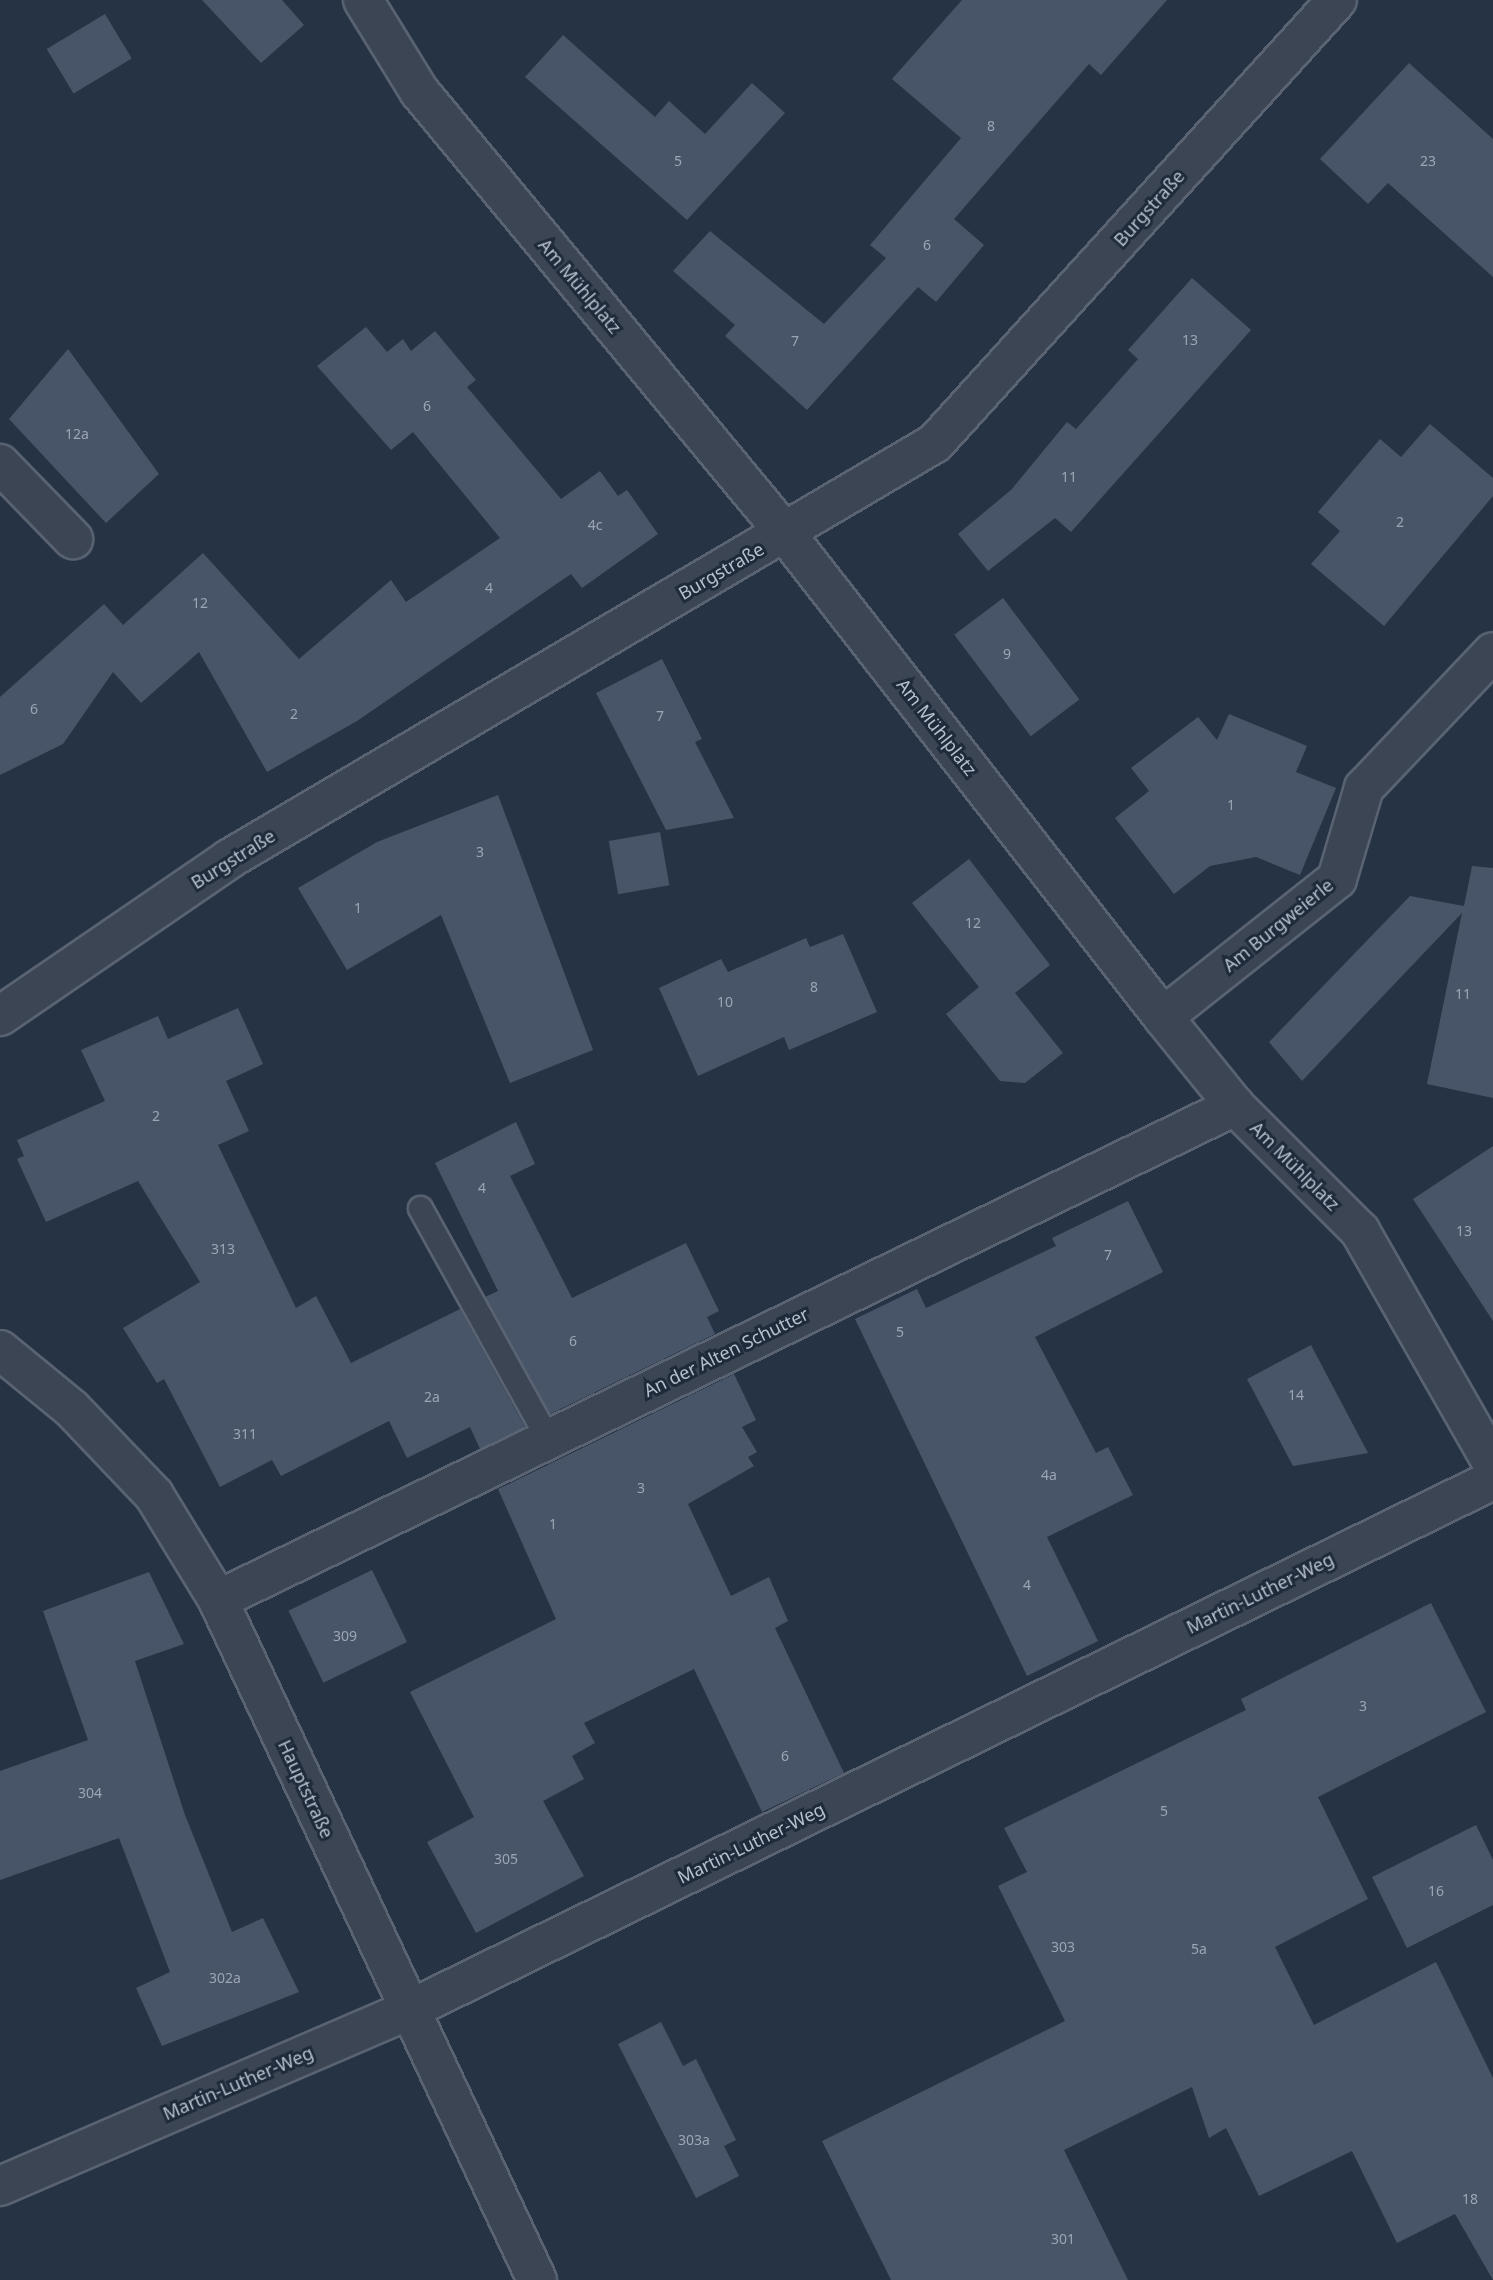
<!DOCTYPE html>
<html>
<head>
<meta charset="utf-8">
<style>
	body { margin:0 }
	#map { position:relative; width:1493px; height:2280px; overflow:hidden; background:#263345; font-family:"Noto Sans",sans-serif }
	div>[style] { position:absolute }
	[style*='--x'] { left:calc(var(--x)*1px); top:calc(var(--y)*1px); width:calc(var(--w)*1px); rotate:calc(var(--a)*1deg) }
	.building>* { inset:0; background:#485569; transform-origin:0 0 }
	.roads { filter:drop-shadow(2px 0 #596372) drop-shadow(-2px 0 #596372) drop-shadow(0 2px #596372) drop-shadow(0 -2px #596372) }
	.service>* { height:23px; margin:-11.5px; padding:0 11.5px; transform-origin:11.5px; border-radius:11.5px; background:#3b4554 }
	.minor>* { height:38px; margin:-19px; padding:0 19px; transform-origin:19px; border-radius:19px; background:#3b4554 }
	span { translate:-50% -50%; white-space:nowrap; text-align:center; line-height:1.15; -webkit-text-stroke:6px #1f2a3a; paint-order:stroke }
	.number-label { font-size:14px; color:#9ca5b5 }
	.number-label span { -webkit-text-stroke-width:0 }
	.street-label { font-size:18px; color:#b8c0ce }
</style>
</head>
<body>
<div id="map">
	<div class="building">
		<i style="clip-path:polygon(202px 0,282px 0,304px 25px,261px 63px)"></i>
		<i style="clip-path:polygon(962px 0,1167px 0,1101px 75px,1089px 64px,954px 219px,984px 245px,936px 302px,918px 287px,807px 410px,725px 336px,735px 325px,673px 271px,710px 231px,824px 324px,886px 258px,870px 245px,961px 138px,892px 79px)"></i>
		<i style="left:105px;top:14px;width:52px;height:68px;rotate:59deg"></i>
		<i style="clip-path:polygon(563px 35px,655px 117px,669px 101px,705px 134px,752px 83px,785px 113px,687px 220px,525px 77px)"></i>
		<i style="clip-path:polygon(1409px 63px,1493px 139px,1493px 277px,1388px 183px,1368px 204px,1320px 159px)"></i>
		<i style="clip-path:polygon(1192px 278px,1251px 330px,1071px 532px,1055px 518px,988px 571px,958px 534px,1011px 490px,1067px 422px,1076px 429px,1138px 359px,1128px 350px)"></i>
		<i style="clip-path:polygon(366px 327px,387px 352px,403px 339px,411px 351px,435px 331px,476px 380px,467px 387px,561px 499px,600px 471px,618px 496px,627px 490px,658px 534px,582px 588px,571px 574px,357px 721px,267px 772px,199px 652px,141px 703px,113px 672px,63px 744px,0 775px,0 697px,104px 604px,123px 625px,203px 553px,299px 659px,391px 580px,406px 602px,500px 538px,413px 432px,391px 450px,317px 366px)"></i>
		<i style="clip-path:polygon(68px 349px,159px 474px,106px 523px,9px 419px)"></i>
		<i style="clip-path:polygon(1430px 424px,1493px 478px,1493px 496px,1384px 626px,1311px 564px,1340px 531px,1318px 512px,1380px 439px,1401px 457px)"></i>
		<i style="left:1003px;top:598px;width:127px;height:61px;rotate:53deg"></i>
		<i style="clip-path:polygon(662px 659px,702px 739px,695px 742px,734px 818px,666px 830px,596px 693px)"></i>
		<i style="clip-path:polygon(1229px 714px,1307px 746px,1296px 772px,1336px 788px,1300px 875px,1256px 857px,1210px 866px,1174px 894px,1115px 818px,1149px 791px,1131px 768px,1198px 717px,1217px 740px)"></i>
		<i style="clip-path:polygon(498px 795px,593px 1050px,510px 1083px,441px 915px,347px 970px,298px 888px,377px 842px)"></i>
		<i style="left:660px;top:832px;width:54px;height:52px;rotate:80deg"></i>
		<i style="clip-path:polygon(969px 859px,1050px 965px,1015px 993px,1063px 1053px,1025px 1083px,1000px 1081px,946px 1014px,979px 987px,912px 903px)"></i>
		<i style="clip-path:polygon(1472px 866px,1493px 868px,1493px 1098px,1427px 1084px,1462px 913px,1302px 1081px,1269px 1042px,1410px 896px,1464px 906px)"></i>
		<i style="clip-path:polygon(843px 934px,877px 1012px,789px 1050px,784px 1037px,698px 1076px,659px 988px,721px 959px,728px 972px,806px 938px,810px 947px)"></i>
		<i style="clip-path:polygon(238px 1008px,263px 1064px,226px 1081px,249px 1131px,218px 1145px,296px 1308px,316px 1296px,351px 1363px,460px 1309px,525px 1427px,480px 1449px,470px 1427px,407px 1458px,389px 1421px,281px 1476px,272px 1460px,220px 1487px,164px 1379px,157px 1383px,123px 1328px,200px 1282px,138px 1181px,46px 1222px,17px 1159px,24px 1156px,17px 1140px,105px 1101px,81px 1050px,158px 1016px,168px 1039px)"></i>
		<i style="clip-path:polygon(516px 1122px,535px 1164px,510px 1176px,572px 1298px,686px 1243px,719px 1311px,707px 1317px,715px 1334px,550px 1414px,485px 1297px,498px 1291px,435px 1163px)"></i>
		<i style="clip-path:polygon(1493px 1146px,1493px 1321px,1413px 1199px)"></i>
		<i style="clip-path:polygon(1128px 1201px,1163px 1272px,1035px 1337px,1096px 1453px,1108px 1447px,1133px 1495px,1047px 1537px,1098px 1641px,1027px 1676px,855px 1319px,917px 1289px,926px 1308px,1056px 1246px,1052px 1238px)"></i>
		<i style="clip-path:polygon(1311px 1345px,1368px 1453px,1293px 1466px,1247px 1379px)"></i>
		<i style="clip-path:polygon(734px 1374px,756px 1420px,742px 1427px,757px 1452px,748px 1457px,754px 1466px,688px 1504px,731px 1596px,769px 1577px,788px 1621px,775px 1628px,844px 1773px,762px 1812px,694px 1669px,584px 1723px,595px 1743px,572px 1756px,584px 1779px,543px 1801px,584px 1876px,476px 1933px,427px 1842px,474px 1817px,410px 1692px,556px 1619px,498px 1489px)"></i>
		<i style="left:372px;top:1570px;width:80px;height:93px;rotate:64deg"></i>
		<i style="clip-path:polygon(149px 1572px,184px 1644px,135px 1661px,185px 1815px,232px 1932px,263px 1918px,299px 1992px,162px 2046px,136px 1988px,170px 1972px,119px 1838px,0 1880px,0 1771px,88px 1740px,43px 1611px)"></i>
		<i style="clip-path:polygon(1431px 1603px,1486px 1712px,1318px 1797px,1368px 1899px,1275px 1947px,1314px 2025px,1436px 1962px,1493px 2078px,1493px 2280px,1455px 2214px,1397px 2243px,1352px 2151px,1259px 2196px,1226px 2128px,1209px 2138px,1192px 2087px,1064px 2150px,1128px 2280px,891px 2280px,822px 2141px,1065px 2021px,998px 1886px,1027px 1872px,1004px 1828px,1246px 1710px,1241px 1699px)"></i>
		<i style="clip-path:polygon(1476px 1825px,1493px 1860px,1493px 1905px,1407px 1948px,1372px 1877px)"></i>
		<i style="clip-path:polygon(661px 2022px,683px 2066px,696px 2059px,736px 2140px,724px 2146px,739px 2176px,696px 2198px,618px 2044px)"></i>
	</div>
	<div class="roads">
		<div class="service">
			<i style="--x:420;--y:1208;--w:264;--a:61"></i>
		</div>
		<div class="minor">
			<i style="--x:363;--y:0;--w:107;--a:58.4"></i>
			<i style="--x:419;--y:91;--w:574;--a:50.37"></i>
			<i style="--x:785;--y:533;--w:614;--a:52.01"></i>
			<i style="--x:1163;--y:1017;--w:114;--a:51"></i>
			<i style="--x:1235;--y:1106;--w:177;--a:45"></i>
			<i style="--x:1360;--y:1231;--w:268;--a:60.3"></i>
			<i style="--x:0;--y:464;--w:105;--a:45.8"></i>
			<i style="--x:0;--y:1016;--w:278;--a:-34.4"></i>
			<i style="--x:229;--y:859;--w:819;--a:-30.51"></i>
			<i style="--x:935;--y:443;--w:598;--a:-47.78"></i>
			<i style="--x:1163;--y:1017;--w:222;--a:-38.4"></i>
			<i style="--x:1337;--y:879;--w:95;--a:-73.5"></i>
			<i style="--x:1364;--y:788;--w:187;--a:-46.5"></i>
			<i style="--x:0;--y:1350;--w:93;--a:39.3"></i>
			<i style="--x:72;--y:1409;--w:119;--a:46.4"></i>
			<i style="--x:154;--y:1495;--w:123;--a:58.6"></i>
			<i style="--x:218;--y:1600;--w:751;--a:64.87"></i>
			<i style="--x:218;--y:1600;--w:1131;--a:-25.91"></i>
			<i style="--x:0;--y:2186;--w:445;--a:-23.3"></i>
			<i style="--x:409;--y:2010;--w:1207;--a:-26.06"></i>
		</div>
	</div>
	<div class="number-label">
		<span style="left:991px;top:126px">8</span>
		<span style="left:678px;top:161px">5</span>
		<span style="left:1428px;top:161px">23</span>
		<span style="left:927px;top:245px">6</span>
		<span style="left:1190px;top:340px">13</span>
		<span style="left:795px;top:341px">7</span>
		<span style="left:427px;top:406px">6</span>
		<span style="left:77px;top:434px">12a</span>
		<span style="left:1069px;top:477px">11</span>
		<span style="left:1400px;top:522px">2</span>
		<span style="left:595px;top:525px">4c</span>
		<span style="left:489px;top:588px">4</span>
		<span style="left:200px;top:603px">12</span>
		<span style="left:1007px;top:654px">9</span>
		<span style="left:34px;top:709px">6</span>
		<span style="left:294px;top:714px">2</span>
		<span style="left:660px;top:716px">7</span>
		<span style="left:1231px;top:805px">1</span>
		<span style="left:480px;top:852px">3</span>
		<span style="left:358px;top:908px">1</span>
		<span style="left:973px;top:923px">12</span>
		<span style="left:814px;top:987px">8</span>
		<span style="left:1463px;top:994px">11</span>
		<span style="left:725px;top:1002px">10</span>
		<span style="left:156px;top:1116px">2</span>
		<span style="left:482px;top:1188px">4</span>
		<span style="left:1464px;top:1231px">13</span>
		<span style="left:223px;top:1249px">313</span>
		<span style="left:1108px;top:1255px">7</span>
		<span style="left:900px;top:1332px">5</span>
		<span style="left:573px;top:1341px">6</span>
		<span style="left:1296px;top:1395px">14</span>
		<span style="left:432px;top:1397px">2a</span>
		<span style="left:245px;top:1434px">311</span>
		<span style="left:1049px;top:1475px">4a</span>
		<span style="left:641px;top:1488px">3</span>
		<span style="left:553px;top:1524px">1</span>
		<span style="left:1027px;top:1585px">4</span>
		<span style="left:345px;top:1636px">309</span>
		<span style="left:1363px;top:1706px">3</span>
		<span style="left:785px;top:1756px">6</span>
		<span style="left:90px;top:1793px">304</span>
		<span style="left:1164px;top:1811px">5</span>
		<span style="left:506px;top:1859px">305</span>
		<span style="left:1436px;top:1891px">16</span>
		<span style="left:1063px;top:1947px">303</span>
		<span style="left:1199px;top:1949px">5a</span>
		<span style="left:225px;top:1978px">302a</span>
		<span style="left:694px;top:2140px">303a</span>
		<span style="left:1470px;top:2199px">18</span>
		<span style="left:1063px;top:2239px">301</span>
	</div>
	<div class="street-label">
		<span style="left:1149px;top:208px;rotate:-48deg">Burgstraße</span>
		<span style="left:580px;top:286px;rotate:50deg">Am Mühlplatz</span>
		<span style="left:721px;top:571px;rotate:-30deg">Burgstraße</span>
		<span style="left:937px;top:727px;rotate:52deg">Am Mühlplatz</span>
		<span style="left:233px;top:859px;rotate:-32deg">Burgstraße</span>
		<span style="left:1278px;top:925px;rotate:-39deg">Am Burgweierle</span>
		<span style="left:1295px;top:1166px;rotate:45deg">Am Mühlplatz</span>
		<span style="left:726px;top:1352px;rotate:-26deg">An der Alten Schutter</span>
		<span style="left:1260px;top:1593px;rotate:-26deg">Martin-Luther-Weg</span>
		<span style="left:306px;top:1789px;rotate:65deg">Hauptstraße</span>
		<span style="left:751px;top:1843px;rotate:-26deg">Martin-Luther-Weg</span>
		<span style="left:238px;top:2083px;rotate:-23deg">Martin-Luther-Weg</span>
	</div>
</div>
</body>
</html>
